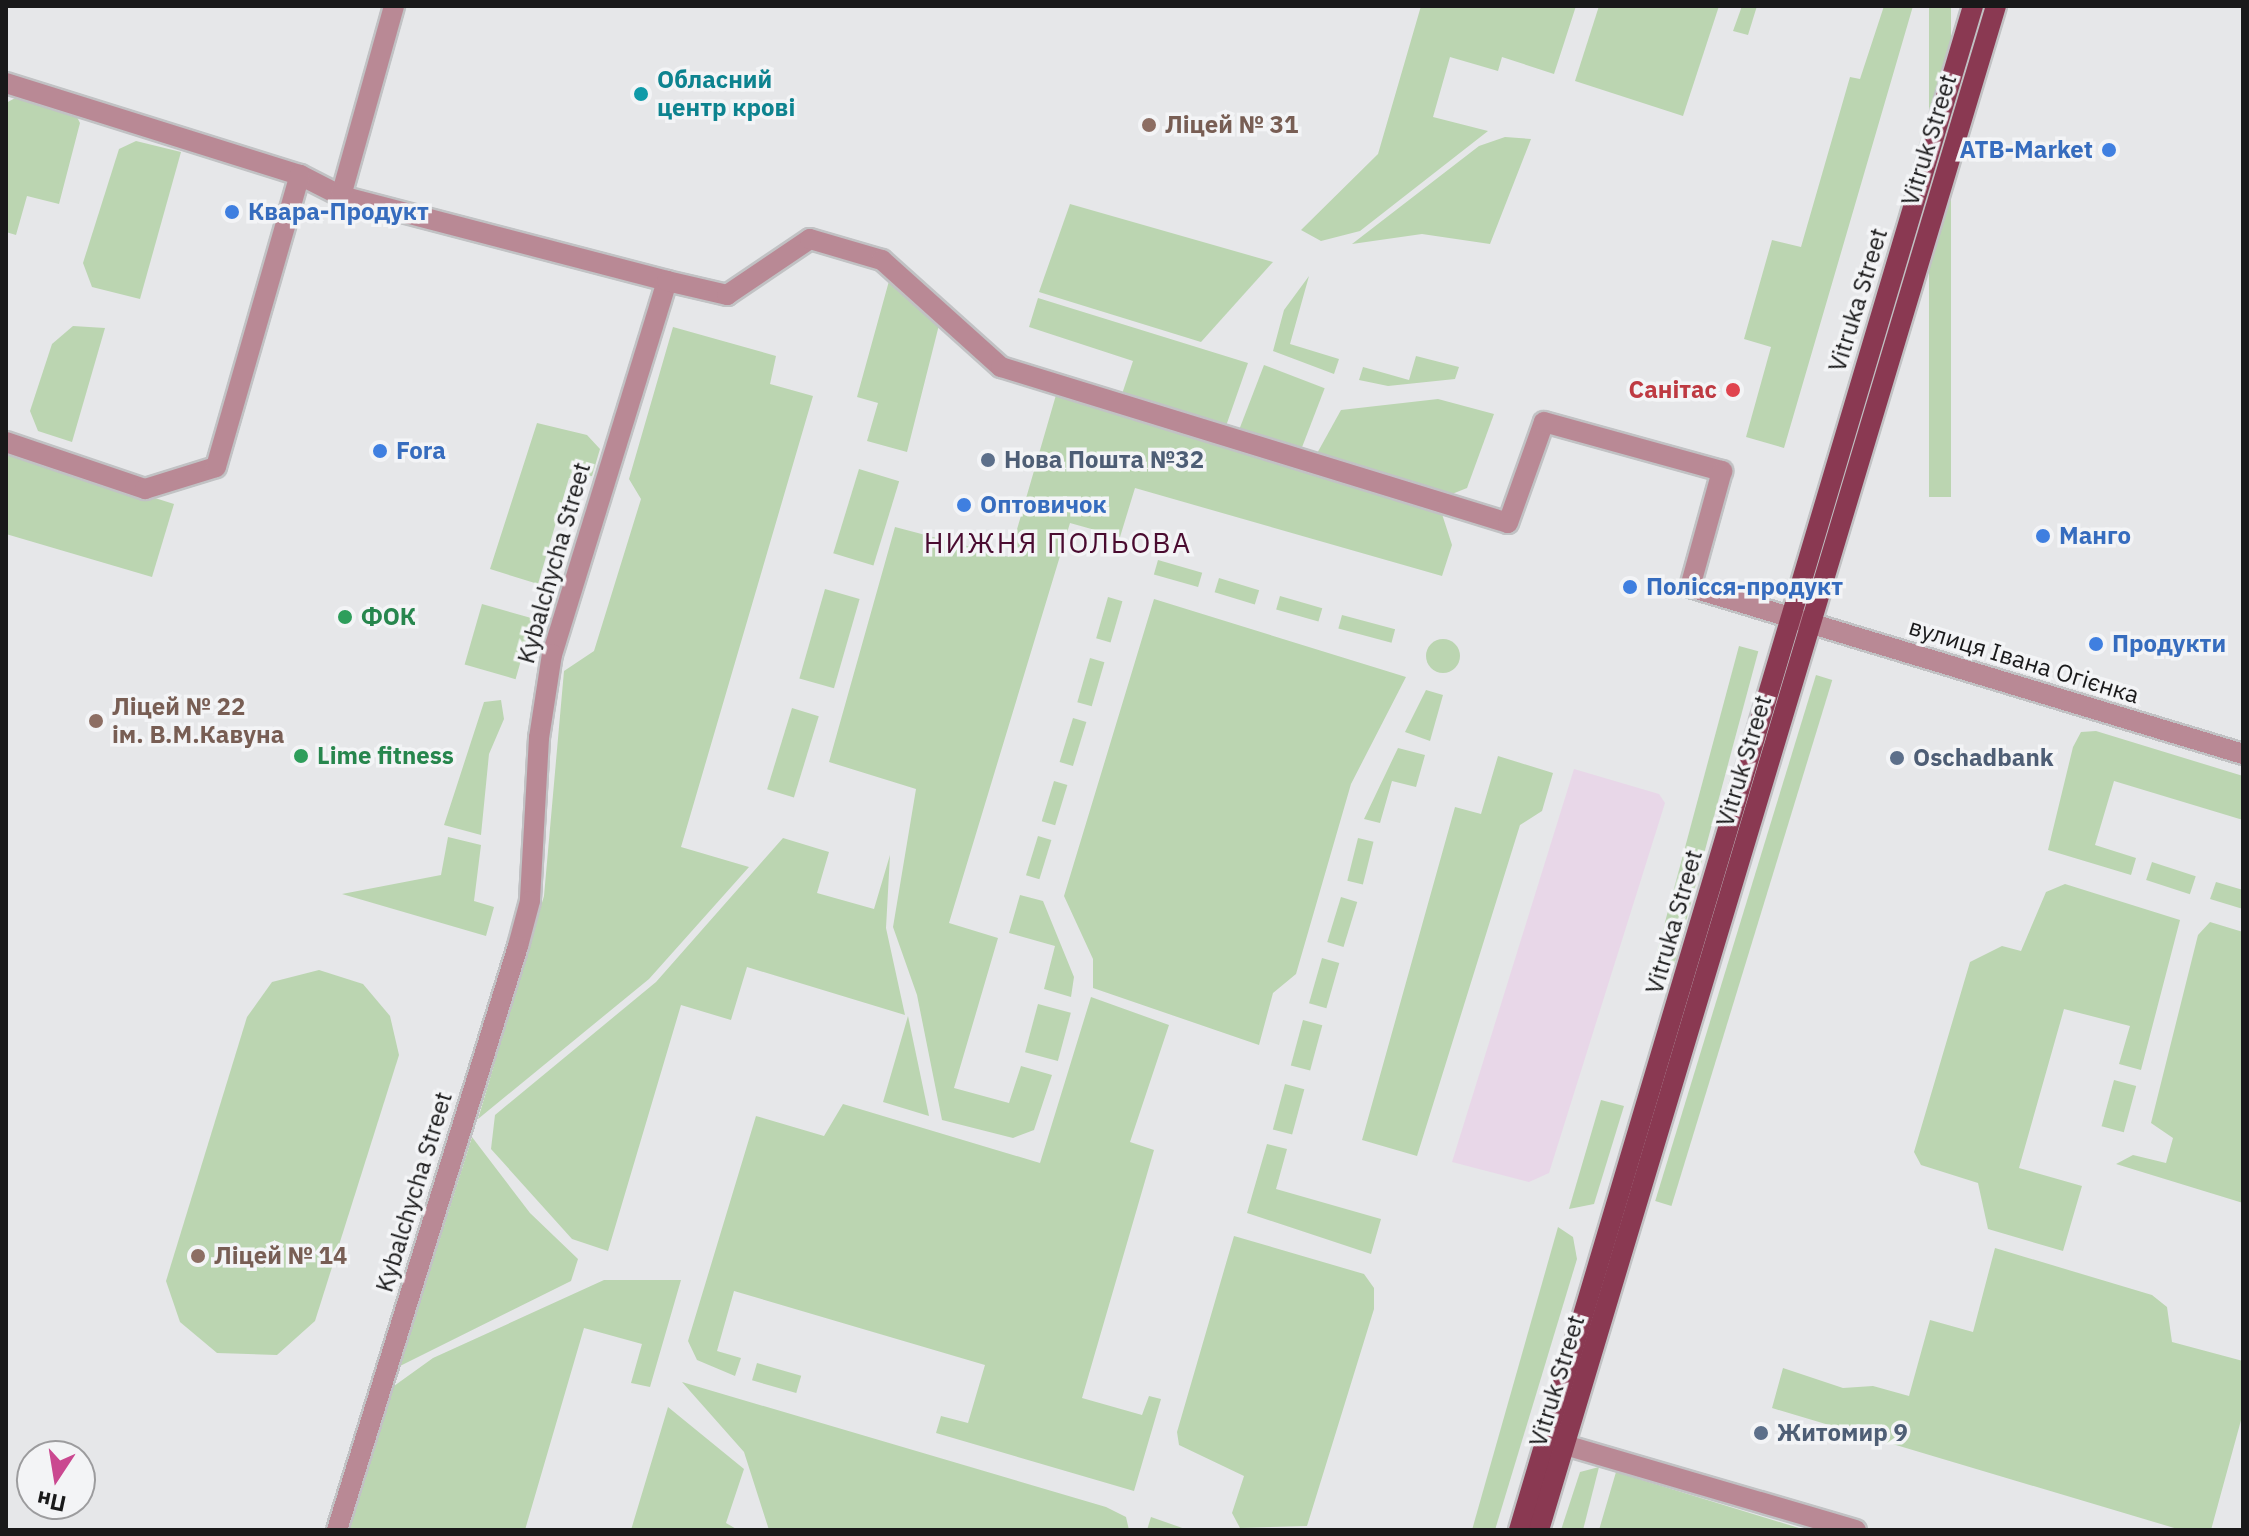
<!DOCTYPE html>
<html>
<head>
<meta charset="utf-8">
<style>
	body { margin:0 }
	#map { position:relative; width:2249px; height:1536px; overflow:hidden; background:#e6e7e9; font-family:"IBM Plex Sans",sans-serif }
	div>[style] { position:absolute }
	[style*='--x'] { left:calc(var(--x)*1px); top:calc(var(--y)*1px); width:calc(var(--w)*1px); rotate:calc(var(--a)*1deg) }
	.commercial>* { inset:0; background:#e8d7e8 }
	.green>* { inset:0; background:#bbd5b1; transform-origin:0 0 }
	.round { border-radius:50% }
	.roads { filter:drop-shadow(2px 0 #c1c2c4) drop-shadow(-2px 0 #c1c2c4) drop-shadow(0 2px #c1c2c4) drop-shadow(0 -2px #c1c2c4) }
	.minor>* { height:20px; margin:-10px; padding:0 10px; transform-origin:10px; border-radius:10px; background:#b98995 }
	.major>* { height:20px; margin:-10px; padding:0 10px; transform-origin:10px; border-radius:10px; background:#8a3952 }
	.dots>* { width:22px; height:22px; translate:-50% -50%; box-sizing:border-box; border:4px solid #f3f4f6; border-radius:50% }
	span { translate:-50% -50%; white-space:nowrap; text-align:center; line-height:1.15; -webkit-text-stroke:7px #f3f4f6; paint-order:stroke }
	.culture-label { font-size:24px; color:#0d838f; font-weight:700 }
	.left { translate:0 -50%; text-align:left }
	.education-label { font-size:24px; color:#785e54; font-weight:700 }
	.street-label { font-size:24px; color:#19191a }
	.shop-label { font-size:24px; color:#366cbe; font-weight:700 }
	.right { translate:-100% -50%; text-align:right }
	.health-label { font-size:24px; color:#be3a42; font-weight:700 }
	.service-label { font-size:24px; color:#4e5e75; font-weight:700 }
	.leisure-label { font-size:24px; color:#27864d; font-weight:700 }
	.quarter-label { font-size:28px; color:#4a0b30; letter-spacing:2px }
	.frame { position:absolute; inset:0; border:8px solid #19191a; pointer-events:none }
	.north { position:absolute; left:16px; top:1440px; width:80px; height:80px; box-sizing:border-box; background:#f3f4f6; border:2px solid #9c9c9e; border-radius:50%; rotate:192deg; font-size:22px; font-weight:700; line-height:32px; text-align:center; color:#19191a }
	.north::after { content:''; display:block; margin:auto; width:28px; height:36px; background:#ca4890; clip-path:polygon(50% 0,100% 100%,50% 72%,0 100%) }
</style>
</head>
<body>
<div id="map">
	<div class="commercial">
		<i style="clip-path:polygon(1574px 769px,1659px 794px,1665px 803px,1549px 1173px,1529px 1182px,1452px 1162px)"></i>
	</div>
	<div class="green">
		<i style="clip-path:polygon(1421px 6px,1576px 6px,1554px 74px,1502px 57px,1498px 71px,1450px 57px,1433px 117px,1488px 131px,1360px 231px,1321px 241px,1301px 230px,1378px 154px)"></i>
		<i style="clip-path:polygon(1599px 6px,1719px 6px,1683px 116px,1575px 81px)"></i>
		<i style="clip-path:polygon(1742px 6px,1757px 6px,1748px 35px,1733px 31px)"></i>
		<i style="clip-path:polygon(1884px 6px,1913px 6px,1784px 448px,1746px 437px,1771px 347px,1744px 339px,1772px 240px,1801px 247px,1850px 77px,1860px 79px)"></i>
		<i style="left:1929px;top:6px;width:22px;height:491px"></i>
		<i style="clip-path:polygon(17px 97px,75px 113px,80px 123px,59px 204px,27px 196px,16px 235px,6px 232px,6px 103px)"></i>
		<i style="clip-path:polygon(1505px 137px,1531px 139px,1490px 244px,1422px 234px,1352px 244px,1479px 146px)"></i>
		<i style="clip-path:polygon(136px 141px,181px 152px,140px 299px,92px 287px,83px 263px,119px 149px)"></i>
		<i style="clip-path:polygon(1070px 204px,1273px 262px,1201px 342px,1039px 292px)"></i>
		<i style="clip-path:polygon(1309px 276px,1290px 344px,1339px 359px,1334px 374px,1273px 351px,1284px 310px)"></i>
		<i style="clip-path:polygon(889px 281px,939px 325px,907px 452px,867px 441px,878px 403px,857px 397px)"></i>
		<i style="clip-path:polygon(1038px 298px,1248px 363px,1226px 426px,1122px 394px,1133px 361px,1029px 327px)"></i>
		<i style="clip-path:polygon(73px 326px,105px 328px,72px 442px,38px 431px,30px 411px,52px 344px)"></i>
		<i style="clip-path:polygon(673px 327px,776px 356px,770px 384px,813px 396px,681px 847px,749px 867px,649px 979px,478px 1119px,544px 896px,564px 671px,594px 651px,641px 499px,629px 479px)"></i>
		<i style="clip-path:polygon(1416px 356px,1459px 367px,1455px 379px,1388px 386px,1359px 380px,1363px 367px,1409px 380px)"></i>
		<i style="left:1264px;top:365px;width:65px;height:71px;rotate:21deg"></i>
		<i style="clip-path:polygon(1056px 395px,1442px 514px,1452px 545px,1442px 576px,1135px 488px,1120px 537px,1070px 523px,949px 923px,998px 938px,954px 1088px,1009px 1103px,1021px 1066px,1052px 1075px,1034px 1130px,1013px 1138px,942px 1120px,917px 995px,893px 927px,916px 789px,829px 762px,895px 527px,1009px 557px)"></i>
		<i style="clip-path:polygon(1438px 399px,1494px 414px,1467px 488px,1447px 496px,1315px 457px,1341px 410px)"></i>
		<i style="clip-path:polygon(537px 423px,587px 435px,600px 449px,592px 476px,569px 478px,538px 584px,490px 569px)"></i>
		<i style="clip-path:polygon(8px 452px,174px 504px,152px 577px,6px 534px)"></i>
		<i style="left:859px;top:469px;width:42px;height:88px;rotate:17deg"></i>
		<i style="left:1158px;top:560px;width:46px;height:15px;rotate:16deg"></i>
		<i style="left:1219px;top:578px;width:42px;height:15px;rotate:17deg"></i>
		<i style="left:825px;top:589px;width:36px;height:93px;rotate:16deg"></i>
		<i style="left:1280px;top:596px;width:44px;height:14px;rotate:16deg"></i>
		<i style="left:1108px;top:597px;width:15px;height:43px;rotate:16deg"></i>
		<i style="clip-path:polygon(1154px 599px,1406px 677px,1351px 784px,1296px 974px,1273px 993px,1259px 1045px,1093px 988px,1093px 959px,1064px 896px)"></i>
		<i style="left:482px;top:604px;width:53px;height:63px;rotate:16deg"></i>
		<i style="left:1342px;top:615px;width:55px;height:14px;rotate:15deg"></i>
		<i class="round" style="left:1426px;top:639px;width:34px;height:34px"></i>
		<i style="left:1739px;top:646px;width:20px;height:323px;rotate:15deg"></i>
		<i style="left:1090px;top:658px;width:15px;height:46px;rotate:16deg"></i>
		<i style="left:1816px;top:675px;width:17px;height:550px;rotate:17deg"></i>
		<i style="clip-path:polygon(1426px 690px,1443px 695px,1430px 741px,1405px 732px)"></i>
		<i style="clip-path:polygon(501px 700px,504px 719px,489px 754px,481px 835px,444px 825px,484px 702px)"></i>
		<i style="left:792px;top:708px;width:28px;height:85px;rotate:17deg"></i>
		<i style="left:1073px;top:718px;width:14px;height:46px;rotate:17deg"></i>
		<i style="clip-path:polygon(2096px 731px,2243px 776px,2243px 820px,2114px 781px,2095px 845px,2136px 858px,2131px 875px,2048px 850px,2073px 747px,2081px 732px)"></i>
		<i style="clip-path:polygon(1398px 748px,1425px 755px,1416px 787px,1392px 781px,1380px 823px,1364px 819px)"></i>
		<i style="clip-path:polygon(1498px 756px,1553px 773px,1542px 811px,1520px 825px,1417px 1156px,1362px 1140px,1455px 807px,1481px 814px)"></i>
		<i style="left:1054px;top:781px;width:14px;height:42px;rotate:17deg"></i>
		<i style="left:1038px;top:836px;width:14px;height:41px;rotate:17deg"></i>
		<i style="clip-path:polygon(448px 837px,481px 845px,474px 901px,494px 907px,486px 936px,342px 894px,441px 875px)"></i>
		<i style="clip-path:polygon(783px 838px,829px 852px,817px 893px,874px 909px,890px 855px,886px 928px,905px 1015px,747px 967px,731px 1020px,681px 1005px,608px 1251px,572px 1239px,491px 1149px,495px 1115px,656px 982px)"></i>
		<i style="left:1358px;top:838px;width:16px;height:44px;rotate:14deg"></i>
		<i style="left:2152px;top:862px;width:46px;height:19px;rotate:18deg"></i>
		<i style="clip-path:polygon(2216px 882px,2243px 890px,2243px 909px,2210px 899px)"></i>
		<i style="clip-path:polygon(2065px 884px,2180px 920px,2141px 1070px,2119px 1064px,2130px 1026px,2064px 1009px,2019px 1168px,2082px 1186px,2063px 1251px,1988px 1229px,1978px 1183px,1921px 1165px,1914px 1152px,1970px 962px,2002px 946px,2021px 951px,2046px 892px)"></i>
		<i style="clip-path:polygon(1020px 895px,1043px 901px,1074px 977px,1071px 997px,1044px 989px,1055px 946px,1009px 933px)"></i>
		<i style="left:1341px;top:897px;width:17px;height:47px;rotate:17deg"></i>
		<i style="clip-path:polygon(2210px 922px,2243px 932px,2243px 1203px,2116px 1164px,2133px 1155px,2166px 1163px,2173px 1138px,2151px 1123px,2198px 935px)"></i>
		<i style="left:1322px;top:958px;width:18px;height:47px;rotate:16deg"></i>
		<i style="clip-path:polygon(319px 970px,363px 984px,390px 1016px,399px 1055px,315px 1321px,277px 1355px,217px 1353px,180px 1322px,166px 1281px,247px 1017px,272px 982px)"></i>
		<i style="clip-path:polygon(1091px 997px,1169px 1025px,1130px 1142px,1154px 1150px,1082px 1398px,1142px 1415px,1149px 1396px,1161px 1399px,1134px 1491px,936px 1433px,941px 1416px,968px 1423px,985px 1365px,734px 1291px,717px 1351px,741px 1358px,735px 1376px,697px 1360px,688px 1341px,756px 1116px,824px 1136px,843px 1104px,1040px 1163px)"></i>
		<i style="left:1038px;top:1004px;width:34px;height:50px;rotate:15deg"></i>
		<i style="clip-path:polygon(908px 1016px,929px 1116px,883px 1102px)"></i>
		<i style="left:1303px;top:1020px;width:20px;height:47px;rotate:15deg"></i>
		<i style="left:2114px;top:1080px;width:23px;height:48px;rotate:15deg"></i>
		<i style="left:1285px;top:1084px;width:20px;height:47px;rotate:15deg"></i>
		<i style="clip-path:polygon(1601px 1100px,1624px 1106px,1594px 1204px,1569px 1209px)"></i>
		<i style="clip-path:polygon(472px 1137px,530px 1213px,578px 1259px,571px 1281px,400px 1366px)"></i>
		<i style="clip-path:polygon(1267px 1144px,1287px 1149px,1276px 1189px,1381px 1219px,1371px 1254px,1247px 1213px)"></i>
		<i style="clip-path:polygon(1558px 1227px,1573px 1237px,1577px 1259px,1495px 1530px,1472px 1530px)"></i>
		<i style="clip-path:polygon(1234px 1236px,1364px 1274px,1374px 1288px,1374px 1309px,1307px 1526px,1240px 1528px,1232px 1513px,1244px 1476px,1179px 1445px,1177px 1432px)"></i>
		<i style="clip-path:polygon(1995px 1248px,2152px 1295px,2167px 1307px,2172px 1342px,2243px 1361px,2243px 1413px,2211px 1530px,2181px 1530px,1772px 1408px,1783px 1368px,1843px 1388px,1873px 1386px,1909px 1396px,1930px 1320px,1973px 1332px)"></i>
		<i style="clip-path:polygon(604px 1280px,681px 1280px,650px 1387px,631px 1383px,642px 1344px,584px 1328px,525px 1530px,349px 1530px,394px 1386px,433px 1358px)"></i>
		<i style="left:757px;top:1363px;width:46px;height:18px;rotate:16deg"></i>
		<i style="clip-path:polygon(682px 1382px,1106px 1507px,1126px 1517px,1129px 1530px,769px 1530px,744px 1452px)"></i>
		<i style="clip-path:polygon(668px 1407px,744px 1469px,726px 1523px,738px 1530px,631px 1530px)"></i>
		<i style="clip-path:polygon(1599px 1467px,1583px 1530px,1561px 1530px,1580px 1472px)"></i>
		<i style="clip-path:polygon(1616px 1472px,1799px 1528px,1807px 1530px,1599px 1530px)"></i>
		<i style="clip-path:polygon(1151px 1517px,1188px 1530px,1147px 1530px)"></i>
	</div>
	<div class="roads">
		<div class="minor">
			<i style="--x:6;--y:83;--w:308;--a:17.4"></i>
			<i style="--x:300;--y:175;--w:46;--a:27.1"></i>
			<i style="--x:341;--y:196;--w:337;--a:14.6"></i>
			<i style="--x:667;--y:281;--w:390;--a:107.1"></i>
			<i style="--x:552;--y:654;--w:85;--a:98.8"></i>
			<i style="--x:539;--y:738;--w:163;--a:93.2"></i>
			<i style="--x:530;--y:901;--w:47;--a:104.9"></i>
			<i style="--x:518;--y:946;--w:611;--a:107.22"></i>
			<i style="--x:341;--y:196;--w:197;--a:-74.4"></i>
			<i style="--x:667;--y:281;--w:62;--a:13.1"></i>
			<i style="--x:727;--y:295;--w:100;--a:-34"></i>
			<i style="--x:810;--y:239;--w:75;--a:16.3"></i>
			<i style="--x:882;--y:260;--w:160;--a:42"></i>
			<i style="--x:1001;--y:367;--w:530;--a:17.1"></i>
			<i style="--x:1508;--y:523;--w:107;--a:-70.4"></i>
			<i style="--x:1544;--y:422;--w:185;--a:15.4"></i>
			<i style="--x:1722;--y:471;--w:120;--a:105.4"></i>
			<i style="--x:1690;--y:587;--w:578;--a:16.8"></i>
			<i style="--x:6;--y:442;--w:147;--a:18.7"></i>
			<i style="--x:145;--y:489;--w:74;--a:-17.2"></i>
			<i style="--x:216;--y:467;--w:304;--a:-74"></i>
			<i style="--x:1565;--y:1445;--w:303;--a:16.3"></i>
		</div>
		<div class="major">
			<i style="--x:1519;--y:1530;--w:1590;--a:-73.41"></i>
			<i style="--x:1539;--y:1530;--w:1591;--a:-73.31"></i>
		</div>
	</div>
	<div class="dots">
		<i style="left:641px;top:94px;background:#0f9aa8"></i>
		<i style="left:1149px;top:125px;background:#8d6e63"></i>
		<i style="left:2109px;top:150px;background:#3f7fe0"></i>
		<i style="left:232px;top:212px;background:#3f7fe0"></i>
		<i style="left:1733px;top:390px;background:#e0444e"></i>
		<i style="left:380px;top:451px;background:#3f7fe0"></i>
		<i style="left:988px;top:460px;background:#5c6f8a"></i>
		<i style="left:964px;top:505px;background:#3f7fe0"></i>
		<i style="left:2043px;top:536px;background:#3f7fe0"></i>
		<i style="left:1630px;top:587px;background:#3f7fe0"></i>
		<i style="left:345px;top:617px;background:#2e9e5b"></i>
		<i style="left:2096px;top:644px;background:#3f7fe0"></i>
		<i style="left:96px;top:721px;background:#8d6e63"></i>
		<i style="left:301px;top:756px;background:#2e9e5b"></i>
		<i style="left:1897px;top:758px;background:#5c6f8a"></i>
		<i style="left:198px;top:1256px;background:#8d6e63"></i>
		<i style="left:1761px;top:1433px;background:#5c6f8a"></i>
	</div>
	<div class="culture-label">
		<span class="left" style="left:657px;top:94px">Обласний<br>центр крові</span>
	</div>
	<div class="education-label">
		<span class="left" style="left:1165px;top:125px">Ліцей № 31</span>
		<span class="left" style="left:112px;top:721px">Ліцей № 22<br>ім. В.М.Кавуна</span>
		<span class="left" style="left:214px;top:1256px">Ліцей № 14</span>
	</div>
	<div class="street-label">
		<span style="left:1929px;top:140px;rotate:-73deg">Vitruk Street</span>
		<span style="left:1858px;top:300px;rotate:-73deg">Vitruka Street</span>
		<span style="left:554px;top:563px;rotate:-74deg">Kybalchycha Street</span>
		<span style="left:2024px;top:661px;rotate:17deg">вулиця Івана Огієнка</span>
		<span style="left:1744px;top:761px;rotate:-73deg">Vitruk Street</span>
		<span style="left:1674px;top:922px;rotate:-74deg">Vitruka Street</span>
		<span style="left:414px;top:1192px;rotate:-73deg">Kybalchycha Street</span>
		<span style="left:1557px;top:1381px;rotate:-73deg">Vitruk Street</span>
	</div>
	<div class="shop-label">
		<span class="right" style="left:2093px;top:150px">ATB-Market</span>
		<span class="left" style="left:248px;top:212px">Квара-Продукт</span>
		<span class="left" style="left:396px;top:451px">Fora</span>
		<span class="left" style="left:980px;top:505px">Оптовичок</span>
		<span class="left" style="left:2059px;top:536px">Манго</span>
		<span class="left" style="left:1646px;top:587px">Полісся-продукт</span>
		<span class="left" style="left:2112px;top:644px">Продукти</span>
	</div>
	<div class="health-label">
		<span class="right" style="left:1717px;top:390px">Санітас</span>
	</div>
	<div class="service-label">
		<span class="left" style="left:1004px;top:460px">Нова Пошта №32</span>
		<span class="left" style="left:1913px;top:758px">Oschadbank</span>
		<span class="left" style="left:1777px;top:1433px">Житомир 9</span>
	</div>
	<div class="leisure-label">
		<span class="left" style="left:361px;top:617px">ФОК</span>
		<span class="left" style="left:317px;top:756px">Lime fitness</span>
	</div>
	<div class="quarter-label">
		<span style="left:1058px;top:543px">НИЖНЯ ПОЛЬОВА</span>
	</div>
	<div class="frame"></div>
	<div class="north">Пн</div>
</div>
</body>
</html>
